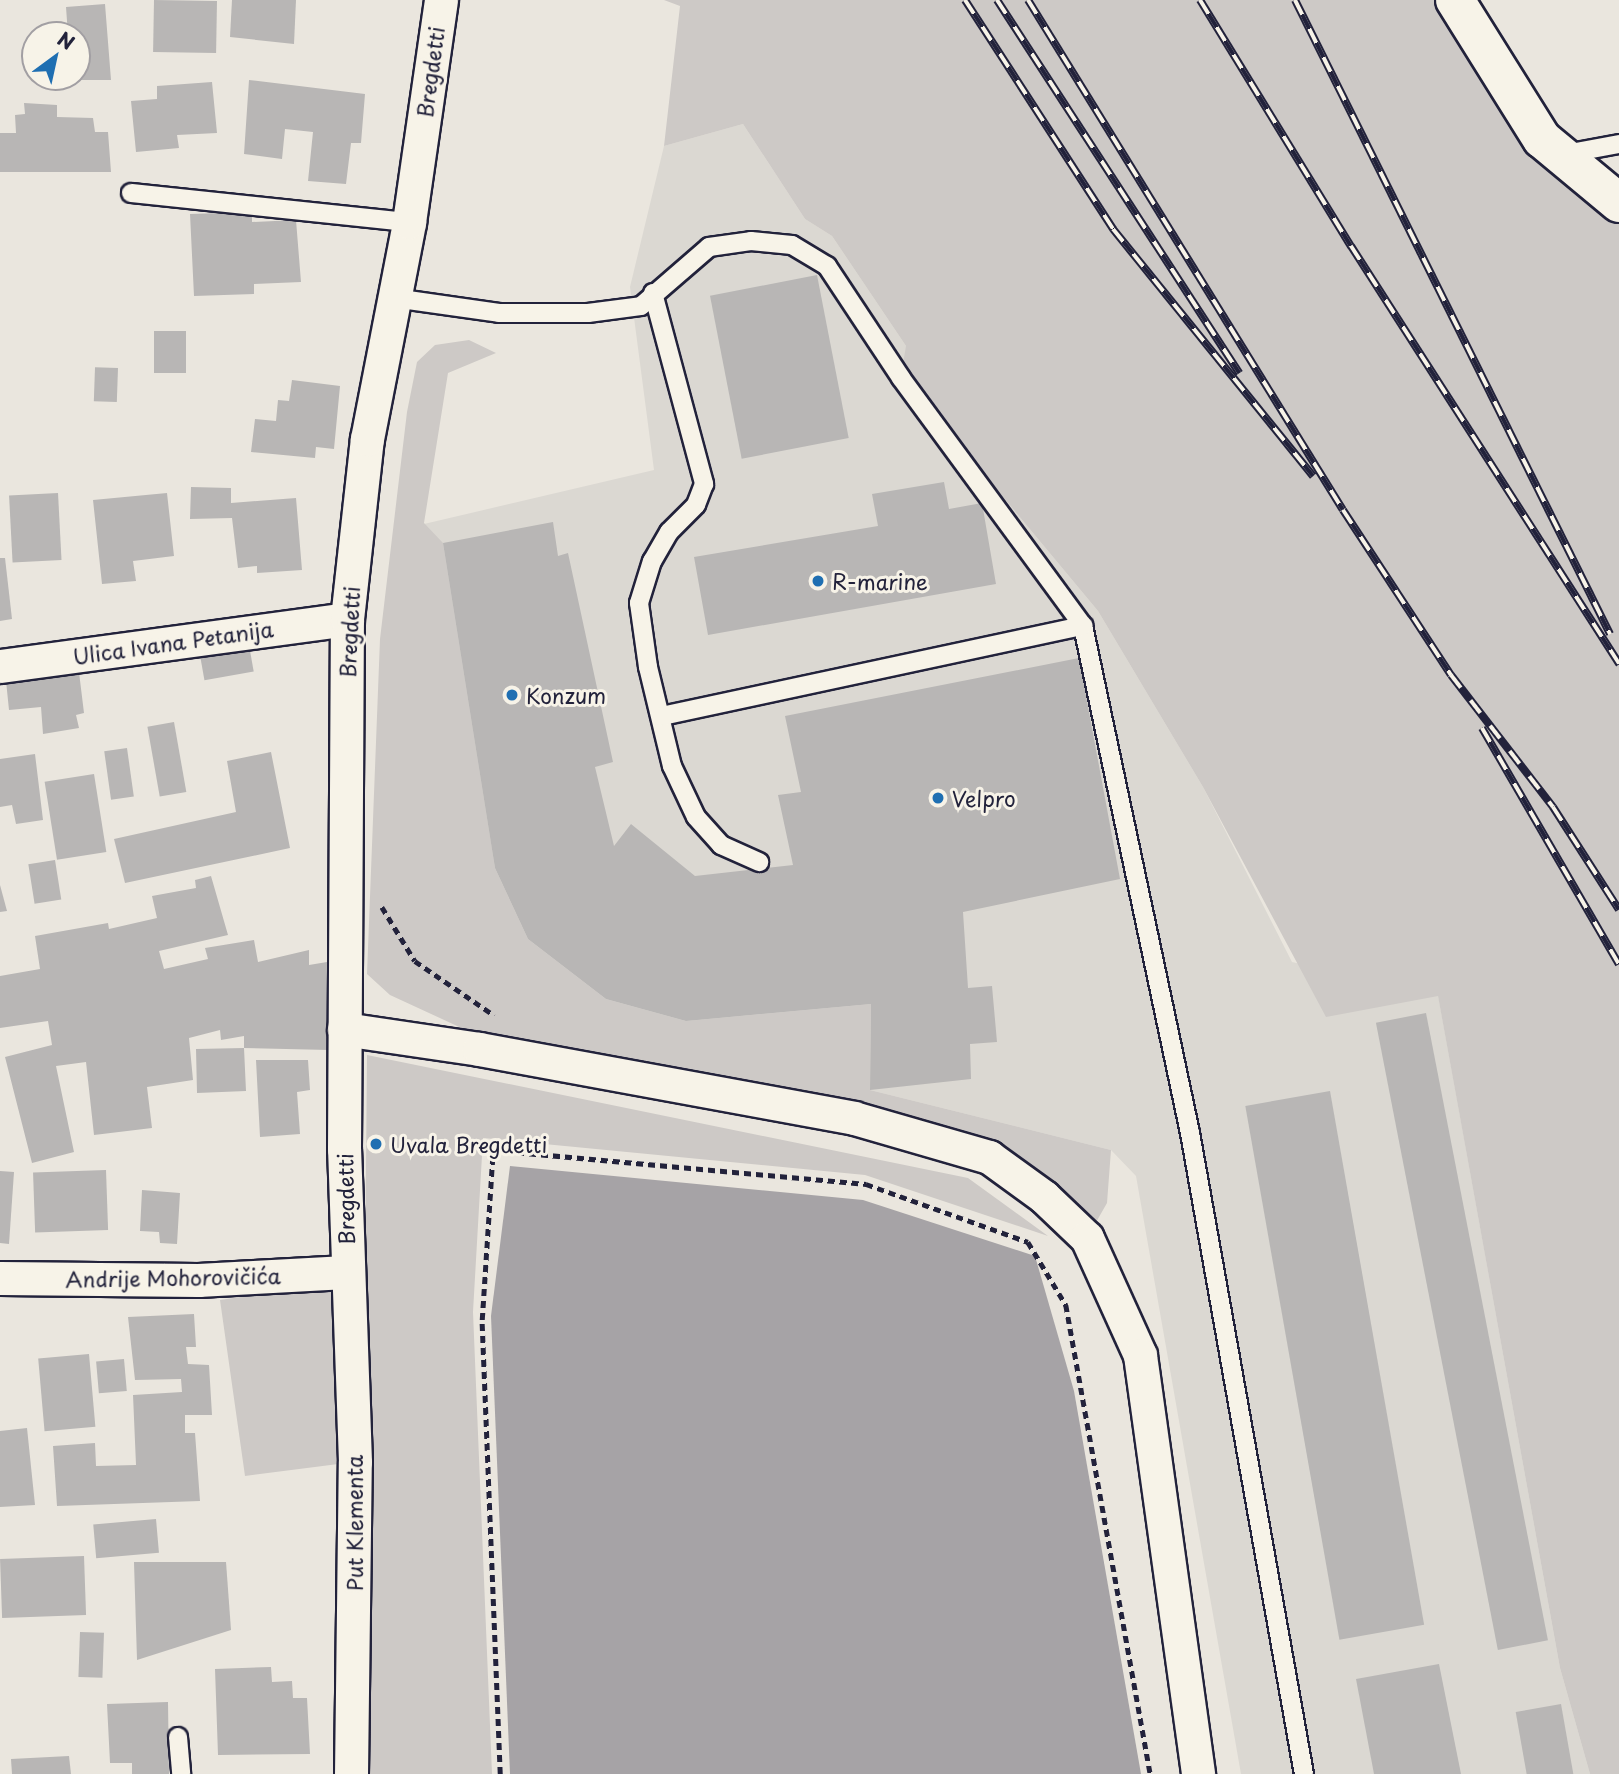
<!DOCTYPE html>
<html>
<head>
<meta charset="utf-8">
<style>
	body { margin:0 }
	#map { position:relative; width:1619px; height:1774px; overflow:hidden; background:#eae6de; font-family:"Playpen Sans",sans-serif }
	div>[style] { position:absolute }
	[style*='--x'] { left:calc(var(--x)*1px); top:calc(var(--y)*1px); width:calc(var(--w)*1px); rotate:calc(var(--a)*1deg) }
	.built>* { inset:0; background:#dbd8d2 }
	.green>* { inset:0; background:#cdc9c6 }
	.water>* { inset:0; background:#a6a3a6 }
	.building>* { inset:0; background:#b8b6b5; transform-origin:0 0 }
	.path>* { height:4.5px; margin-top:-2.25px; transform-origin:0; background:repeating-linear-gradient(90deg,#22223b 0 7px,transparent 0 12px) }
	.roads { filter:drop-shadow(2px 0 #22223b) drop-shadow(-2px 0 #22223b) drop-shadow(0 2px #22223b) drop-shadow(0 -2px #22223b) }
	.service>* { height:18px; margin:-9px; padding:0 9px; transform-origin:9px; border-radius:9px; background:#f7f3e8 }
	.minor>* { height:33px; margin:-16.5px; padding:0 16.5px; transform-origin:16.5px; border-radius:16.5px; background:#f7f3e8 }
	.secondary>* { height:38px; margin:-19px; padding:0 19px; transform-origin:19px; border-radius:19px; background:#f7f3e8 }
	.rail>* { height:8px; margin-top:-4px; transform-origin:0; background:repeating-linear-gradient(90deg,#f7f3e8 0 16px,#22223b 0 32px); box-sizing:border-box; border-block:2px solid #22223b }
	.dots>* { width:19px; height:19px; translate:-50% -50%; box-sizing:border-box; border:4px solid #f7f3e8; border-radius:50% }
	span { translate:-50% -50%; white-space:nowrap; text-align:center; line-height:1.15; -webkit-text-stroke:6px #f7f3e8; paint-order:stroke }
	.street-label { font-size:21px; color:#22223b }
	.poi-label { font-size:21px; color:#22223b }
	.left { translate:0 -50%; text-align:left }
	.north { position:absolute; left:21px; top:21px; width:70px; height:70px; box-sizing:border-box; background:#f7f3e8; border:2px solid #a29fa3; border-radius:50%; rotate:33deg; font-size:19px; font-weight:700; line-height:28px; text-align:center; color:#22223b }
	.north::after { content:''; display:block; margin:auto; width:24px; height:32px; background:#1f6fb2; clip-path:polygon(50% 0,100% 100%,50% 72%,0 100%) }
</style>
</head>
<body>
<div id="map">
	<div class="built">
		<i style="clip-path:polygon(743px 124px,805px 219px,832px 236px,906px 346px,964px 450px,1098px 611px,1203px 787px,1292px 962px,1438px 995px,1560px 1668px,1590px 1774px,1241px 1774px,1136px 1176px,1111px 1150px,870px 1090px,871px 1004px,686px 1021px,606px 999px,528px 939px,495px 868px,424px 524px,654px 470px,630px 287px,664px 146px)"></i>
	</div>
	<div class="green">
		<i style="clip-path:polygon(664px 0,1455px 0,1542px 139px,1619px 203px,1619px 1774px,1590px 1774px,1560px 1668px,1438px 996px,1326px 1017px,1203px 787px,1098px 611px,964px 450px,903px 364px,906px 346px,832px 236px,805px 219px,743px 124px,664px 146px,680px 6px)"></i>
		<i style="clip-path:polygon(469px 340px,496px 353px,448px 373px,424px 523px,443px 543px,495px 868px,528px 939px,606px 999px,686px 1021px,871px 1004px,870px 1090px,1111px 1150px,1107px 1203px,1087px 1238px,989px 1157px,468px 1031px,390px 995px,367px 974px,380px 639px,407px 412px,417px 362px,435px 345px)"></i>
		<i style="clip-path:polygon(367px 1055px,968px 1178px,1048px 1236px,865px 1175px,483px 1138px,473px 1312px,492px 1774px,351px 1774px,354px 1462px,245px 1476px,220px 1300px,365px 1279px)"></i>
	</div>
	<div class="water">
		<i style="clip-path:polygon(510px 1166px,863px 1200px,1035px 1256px,1074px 1391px,1141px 1774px,510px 1774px,491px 1316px)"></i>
	</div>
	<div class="building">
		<i style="left:154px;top:0;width:63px;height:52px;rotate:1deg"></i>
		<i style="clip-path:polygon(232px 0,296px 0,294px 44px,230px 37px)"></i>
		<i style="clip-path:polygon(105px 4px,111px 80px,70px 80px,77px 77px,77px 35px,68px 35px,66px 7px)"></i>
		<i style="clip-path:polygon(249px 80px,365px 94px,361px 143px,351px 143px,346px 184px,308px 181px,313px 132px,285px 129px,282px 159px,244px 154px)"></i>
		<i style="clip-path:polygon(212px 82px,217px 133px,177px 135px,179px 148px,136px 152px,131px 101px,157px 99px,157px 86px)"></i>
		<i style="clip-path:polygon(24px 103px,57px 105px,57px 117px,93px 118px,95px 132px,108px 132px,111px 172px,0 172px,0 133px,16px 133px,15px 115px,25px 114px)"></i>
		<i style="clip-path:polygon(252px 212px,252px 222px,296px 220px,301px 282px,254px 284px,254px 294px,194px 296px,190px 214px)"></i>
		<i style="left:817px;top:275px;width:166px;height:109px;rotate:79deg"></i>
		<i style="left:154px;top:331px;width:32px;height:42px"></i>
		<i style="left:118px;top:368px;width:34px;height:23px;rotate:92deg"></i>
		<i style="clip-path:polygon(292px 380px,340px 386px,334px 449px,316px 447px,315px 458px,251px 452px,255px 419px,276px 421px,278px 400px,289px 401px)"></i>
		<i style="clip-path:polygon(944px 482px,949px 509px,982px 503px,996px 584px,708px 635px,694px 557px,878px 526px,872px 494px)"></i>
		<i style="clip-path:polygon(191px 487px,231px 488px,231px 503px,296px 498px,302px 570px,257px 573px,257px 566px,238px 568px,232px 518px,190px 519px)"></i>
		<i style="left:58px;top:493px;width:67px;height:49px;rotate:87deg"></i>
		<i style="clip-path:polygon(167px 493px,174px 556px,133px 561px,136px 581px,102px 584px,93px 500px)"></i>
		<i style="clip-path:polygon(553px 522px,558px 556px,568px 553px,613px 762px,595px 767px,614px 846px,631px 824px,695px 876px,793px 865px,778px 795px,801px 792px,785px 716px,1079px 658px,1120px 879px,963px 912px,968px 988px,992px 986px,997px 1042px,970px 1044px,971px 1079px,870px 1090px,871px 1004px,686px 1021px,606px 999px,528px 939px,495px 868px,443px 543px)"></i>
		<i style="clip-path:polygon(0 558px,5px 558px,12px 619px,0 621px)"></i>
		<i style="left:249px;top:645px;width:27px;height:50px;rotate:80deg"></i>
		<i style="clip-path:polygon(78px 664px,84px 713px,76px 715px,79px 728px,43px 734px,41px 707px,9px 710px,5px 671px)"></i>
		<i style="left:174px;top:722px;width:71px;height:27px;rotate:80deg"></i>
		<i style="left:127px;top:748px;width:49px;height:23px;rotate:82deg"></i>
		<i style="clip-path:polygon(271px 752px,290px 848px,125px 883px,114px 839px,236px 812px,227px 761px)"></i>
		<i style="clip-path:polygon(35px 754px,43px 820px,16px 824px,12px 805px,0 807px,0 759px)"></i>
		<i style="left:94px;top:774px;width:79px;height:50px;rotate:81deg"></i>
		<i style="left:55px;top:860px;width:40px;height:27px;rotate:81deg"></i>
		<i style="clip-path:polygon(211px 876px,228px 935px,159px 951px,164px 969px,208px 959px,205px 948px,254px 940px,258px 962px,309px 950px,309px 965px,327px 962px,329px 1050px,244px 1048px,246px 1091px,197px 1093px,196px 1049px,244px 1048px,244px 1036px,221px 1040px,220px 1030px,189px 1038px,193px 1080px,147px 1087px,152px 1128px,94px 1135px,86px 1062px,56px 1066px,74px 1152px,32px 1163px,5px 1057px,52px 1045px,48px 1021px,0 1028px,0 976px,40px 969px,35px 936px,108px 923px,109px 929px,157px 918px,152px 896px,196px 888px,195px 880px)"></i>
		<i style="clip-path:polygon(0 885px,7px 911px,0 912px)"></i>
		<i style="left:1426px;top:1013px;width:639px;height:51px;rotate:79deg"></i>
		<i style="clip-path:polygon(256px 1060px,308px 1060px,310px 1090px,297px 1092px,300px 1134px,260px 1137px)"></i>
		<i style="left:1330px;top:1091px;width:542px;height:86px;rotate:80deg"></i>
		<i style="left:106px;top:1170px;width:60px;height:73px;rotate:88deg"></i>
		<i style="clip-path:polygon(0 1171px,14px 1172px,9px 1244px,0 1243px)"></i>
		<i style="clip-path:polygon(142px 1190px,180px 1193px,177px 1244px,160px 1243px,159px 1232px,140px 1231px)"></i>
		<i style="clip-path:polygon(194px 1314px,196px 1347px,186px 1347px,188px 1364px,209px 1365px,212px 1415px,185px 1415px,185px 1433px,195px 1433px,200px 1501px,57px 1506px,53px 1446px,95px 1443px,96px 1466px,136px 1465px,133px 1395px,182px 1392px,181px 1379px,135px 1380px,128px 1317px)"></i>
		<i style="left:89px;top:1354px;width:73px;height:51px;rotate:85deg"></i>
		<i style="left:124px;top:1359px;width:32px;height:28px;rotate:85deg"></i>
		<i style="clip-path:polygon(27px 1428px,35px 1505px,0 1507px,0 1431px)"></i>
		<i style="left:156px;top:1519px;width:34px;height:63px;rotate:85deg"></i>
		<i style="left:84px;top:1556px;width:59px;height:84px;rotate:88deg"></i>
		<i style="clip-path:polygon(134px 1562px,226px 1562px,231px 1630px,137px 1660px)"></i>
		<i style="left:80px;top:1632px;width:24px;height:45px;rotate:2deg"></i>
		<i style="clip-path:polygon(1439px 1664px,1461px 1774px,1374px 1774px,1356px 1679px)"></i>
		<i style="clip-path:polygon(271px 1667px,272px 1682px,292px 1681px,293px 1698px,307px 1698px,310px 1754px,218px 1755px,215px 1669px)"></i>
		<i style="clip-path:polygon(168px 1702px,169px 1774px,132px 1774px,132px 1763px,110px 1763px,107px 1704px)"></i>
		<i style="left:1561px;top:1704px;width:71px;height:46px;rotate:80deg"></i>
		<i style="clip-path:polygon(69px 1756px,71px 1774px,12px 1774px,11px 1759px)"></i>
	</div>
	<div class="path">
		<i style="--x:382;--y:907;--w:63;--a:58.6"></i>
		<i style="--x:415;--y:961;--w:96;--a:34.4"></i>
		<i style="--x:500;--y:1774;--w:454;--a:-92.3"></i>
		<i style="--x:482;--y:1320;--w:170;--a:-86.3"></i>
		<i style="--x:493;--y:1150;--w:375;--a:5.2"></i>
		<i style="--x:866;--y:1184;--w:172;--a:19.7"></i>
		<i style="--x:1028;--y:1242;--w:74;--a:58.9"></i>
		<i style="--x:1066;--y:1305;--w:476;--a:79.8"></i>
	</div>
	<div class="roads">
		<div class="service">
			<i style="--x:1565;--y:154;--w:55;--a:-10.5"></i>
			<i style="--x:131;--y:193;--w:280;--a:6"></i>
			<i style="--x:653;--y:293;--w:198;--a:75"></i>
			<i style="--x:704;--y:484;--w:22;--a:111"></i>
			<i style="--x:696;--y:505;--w:38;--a:135"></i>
			<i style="--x:669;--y:532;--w:34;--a:120"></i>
			<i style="--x:652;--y:561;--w:44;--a:107.2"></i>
			<i style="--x:639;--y:603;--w:65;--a:82"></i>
			<i style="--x:648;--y:667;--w:102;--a:76.4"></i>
			<i style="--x:672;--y:766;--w:56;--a:64.8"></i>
			<i style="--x:696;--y:817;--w:38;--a:48"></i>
			<i style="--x:721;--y:845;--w:42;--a:24.1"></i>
			<i style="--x:394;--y:298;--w:106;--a:8.1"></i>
			<i style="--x:499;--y:313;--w:89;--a:0"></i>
			<i style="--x:588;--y:313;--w:53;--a:-7.5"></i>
			<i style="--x:641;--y:306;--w:90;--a:-40.9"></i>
			<i style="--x:709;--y:247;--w:42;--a:-8.1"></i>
			<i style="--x:751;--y:241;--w:41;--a:5.6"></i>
			<i style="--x:792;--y:245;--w:41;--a:31"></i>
			<i style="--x:827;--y:266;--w:134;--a:56.5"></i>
			<i style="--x:901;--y:378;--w:308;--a:53.7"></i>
			<i style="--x:1083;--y:626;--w:518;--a:78.08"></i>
			<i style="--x:1190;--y:1133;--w:651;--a:79.92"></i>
			<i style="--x:662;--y:716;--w:431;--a:-12.1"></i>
			<i style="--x:178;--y:1737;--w:37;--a:85"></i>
		</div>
		<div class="minor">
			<i style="--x:0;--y:666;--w:350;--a:-7.7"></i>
			<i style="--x:344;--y:1029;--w:136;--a:8.4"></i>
			<i style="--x:479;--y:1049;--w:381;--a:10.4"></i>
			<i style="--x:854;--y:1118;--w:141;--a:16.1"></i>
			<i style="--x:989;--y:1157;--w:68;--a:36"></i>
			<i style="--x:1044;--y:1197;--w:59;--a:43.6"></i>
			<i style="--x:1087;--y:1238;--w:128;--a:65.6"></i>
			<i style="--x:1140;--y:1355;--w:423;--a:82.1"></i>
			<i style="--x:0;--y:1278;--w:198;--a:0.6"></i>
			<i style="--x:198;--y:1280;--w:148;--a:-3.1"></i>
			<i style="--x:351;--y:1774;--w:312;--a:-89.3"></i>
			<i style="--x:355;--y:1462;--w:313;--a:-92"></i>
			<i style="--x:344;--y:1149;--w:530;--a:-89.68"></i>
			<i style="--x:347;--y:619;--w:181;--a:-83.7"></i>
			<i style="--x:367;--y:439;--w:221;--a:-79"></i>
			<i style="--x:409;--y:222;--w:224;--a:-81.8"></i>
		</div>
		<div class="secondary">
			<i style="--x:1455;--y:0;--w:164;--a:58"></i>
			<i style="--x:1542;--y:139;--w:100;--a:39.7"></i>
		</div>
	</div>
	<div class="rail">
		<i style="--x:965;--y:0;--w:273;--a:57.1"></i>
		<i style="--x:1113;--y:229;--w:318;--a:51"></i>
		<i style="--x:997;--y:0;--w:445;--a:57"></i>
		<i style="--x:1028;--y:0;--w:599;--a:58.3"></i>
		<i style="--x:1343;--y:510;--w:197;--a:56.8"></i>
		<i style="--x:1451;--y:675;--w:167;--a:52.3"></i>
		<i style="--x:1553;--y:807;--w:122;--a:57.3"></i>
		<i style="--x:1200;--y:0;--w:289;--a:58.5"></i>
		<i style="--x:1351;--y:246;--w:497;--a:57.3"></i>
		<i style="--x:1295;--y:0;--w:708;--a:63.58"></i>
		<i style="--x:1482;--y:728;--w:273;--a:59.9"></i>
	</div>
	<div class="dots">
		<i style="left:818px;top:581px;background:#1f6fb2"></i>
		<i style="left:512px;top:695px;background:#1f6fb2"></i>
		<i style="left:938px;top:798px;background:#1f6fb2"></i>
		<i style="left:376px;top:1144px;background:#1f6fb2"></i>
	</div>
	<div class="street-label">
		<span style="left:430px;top:72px;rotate:-82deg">Bregdetti</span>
		<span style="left:349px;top:632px;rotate:-87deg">Bregdetti</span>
		<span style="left:173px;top:642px;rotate:-8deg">Ulica Ivana Petanija</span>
		<span style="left:345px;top:1199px;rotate:-91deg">Bregdetti</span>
		<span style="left:173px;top:1277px;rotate:-1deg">Andrije Mohorovičića</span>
		<span style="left:354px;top:1523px;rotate:-90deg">Put Klementa</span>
	</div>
	<div class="poi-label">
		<span class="left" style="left:832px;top:581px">R-marine</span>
		<span class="left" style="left:526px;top:695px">Konzum</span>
		<span class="left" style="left:952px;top:798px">Velpro</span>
		<span class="left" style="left:390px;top:1144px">Uvala Bregdetti</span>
	</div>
	<div class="north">N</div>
</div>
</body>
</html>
